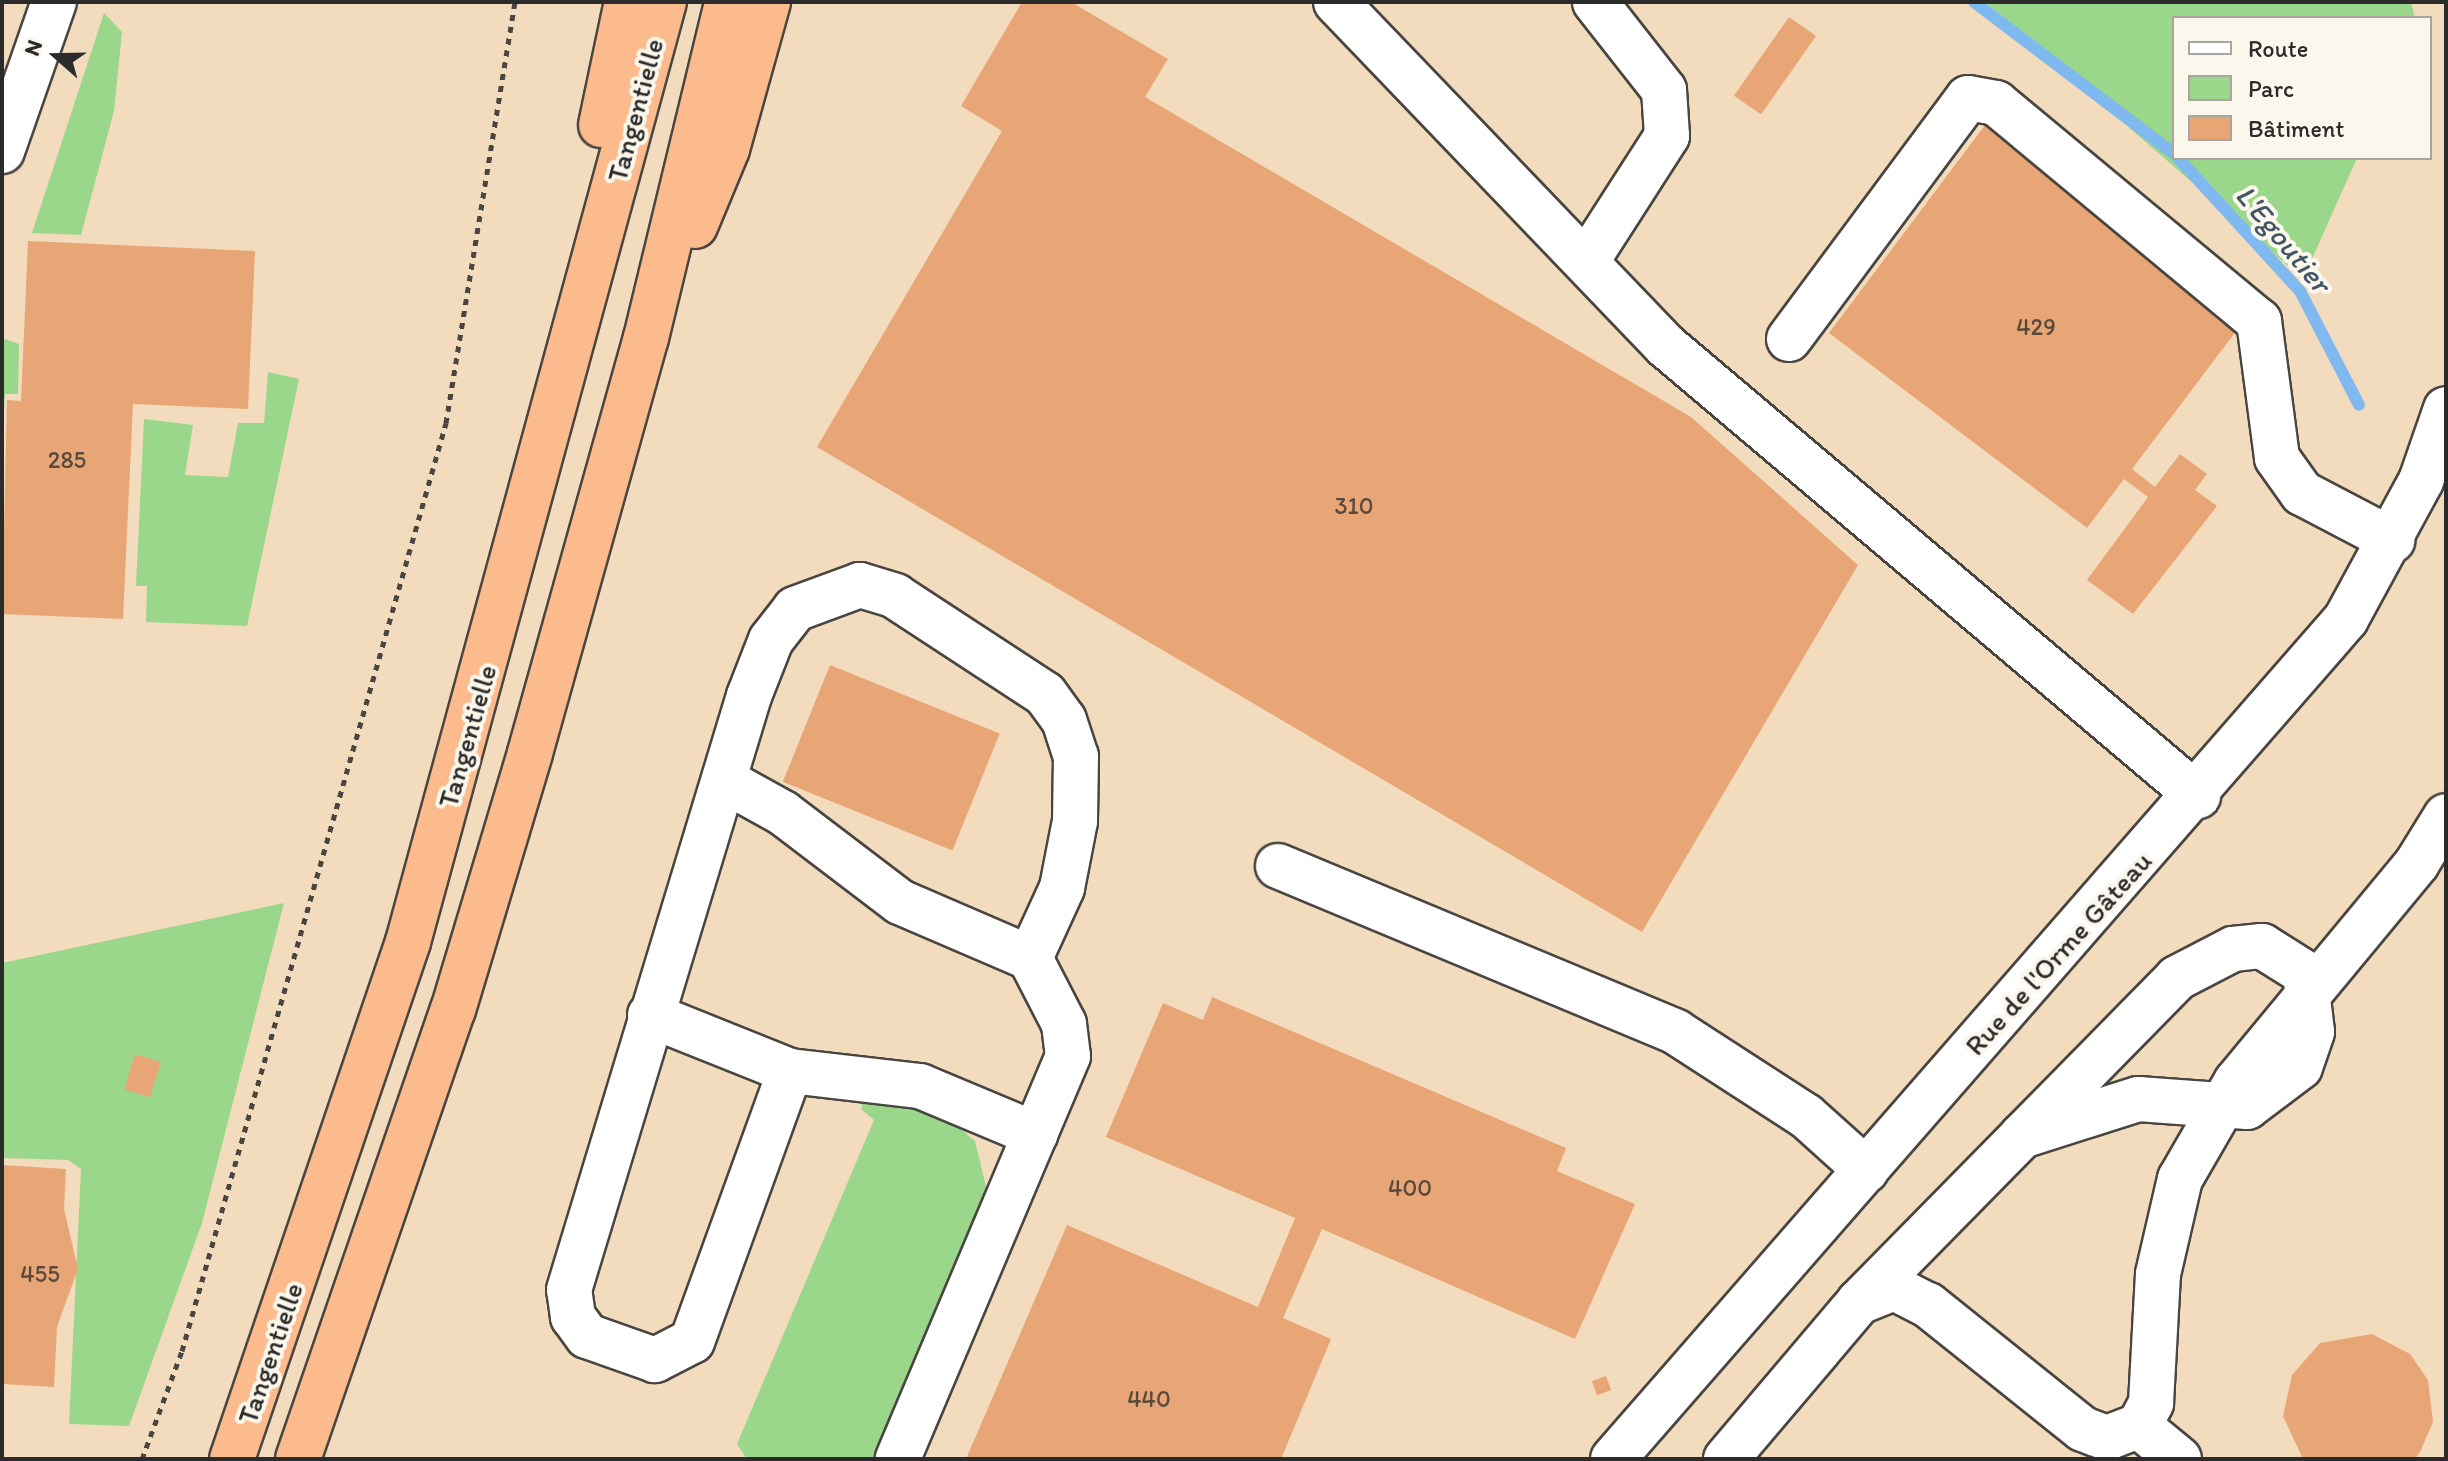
<!DOCTYPE html>
<html>
<head>
<meta charset="utf-8">
<style>
	body { margin:0 }
	#map { position:relative; width:2448px; height:1461px; overflow:hidden; background:#f3dcbd; font-family:Itim,sans-serif }
	div>[style] { position:absolute }
	[style*='--x'] { left:calc(var(--x)*1px); top:calc(var(--y)*1px); width:calc(var(--w)*1px); rotate:calc(var(--a)*1deg) }
	.green>* { inset:0; background:#9ad78b }
	.stream>* { height:12px; margin:-6px; padding:0 6px; transform-origin:6px; border-radius:6px; background:#7fb9f0 }
	.building>* { inset:0; background:#e8a676; transform-origin:0 0 }
	.path>* { height:5px; margin-top:-2.5px; transform-origin:0; background:repeating-linear-gradient(90deg,#494641 0 6px,transparent 0 12px) }
	.roads { filter:drop-shadow(2px 0 #494641) drop-shadow(-2px 0 #494641) drop-shadow(0 2px #494641) drop-shadow(0 -2px #494641) }
	.minor>* { height:44px; margin:-22px; padding:0 22px; transform-origin:22px; border-radius:22px; background:#fff }
	.highway>* { height:44px; margin:-22px; padding:0 22px; transform-origin:22px; border-radius:22px; background:#fbbb8c }
	span { translate:-50% -50%; white-space:nowrap; text-align:center; line-height:1.15; -webkit-text-stroke:8px #fbf7ec; paint-order:stroke }
	.number-label { font-size:24px; color:#5a4a3e }
	.number-label span { -webkit-text-stroke-width:0 }
	.street-label { font-size:28px; color:#2b2b2b }
	.water-label { font-size:30px; color:#445666; font-style:italic }
	.frame { position:absolute; inset:0; border:4px solid #2b2b2b; pointer-events:none }
	.legend { position:absolute; left:2172px; top:16px; width:260px; height:144px; box-sizing:border-box; background:#fbf7ec; border:2px solid #a8a59f; margin:0; padding:10px 14px; list-style:none; font-size:24px; color:#2b2b2b }
	.legend li { display:flex; align-items:center; gap:16px; height:40px }
	.legend b { width:40px; border:2px solid #a8a59f }
	.north { position:absolute; left:16px; top:16px; width:80px; height:80px; -webkit-text-stroke:6px #fbf7ec; paint-order:stroke; rotate:290deg; font-size:22px; font-weight:700; line-height:32px; text-align:center; color:#2b2b2b }
	.north::after { content:''; display:block; margin:auto; width:28px; height:36px; background:#2b2b2b; clip-path:polygon(50% 0,100% 100%,50% 72%,0 100%) }
</style>
</head>
<body>
<div id="map">
	<div class="green">
		<i style="clip-path:polygon(1985px 2px,2411px 2px,2415px 18px,2174px 18px,2174px 158px,2357px 158px,2303px 279px)"></i>
		<i style="clip-path:polygon(104px 13px,122px 32px,114px 111px,81px 235px,32px 233px)"></i>
		<i style="clip-path:polygon(2px 338px,19px 344px,18px 394px,5px 394px,2px 440px)"></i>
		<i style="clip-path:polygon(268px 372px,299px 379px,247px 626px,146px 622px,147px 586px,136px 586px,144px 419px,193px 425px,185px 475px,228px 477px,238px 423px,264px 423px)"></i>
		<i style="clip-path:polygon(284px 903px,202px 1223px,129px 1426px,69px 1424px,81px 1169px,68px 1160px,2px 1158px,2px 963px)"></i>
		<i style="clip-path:polygon(872px 1094px,948px 1118px,975px 1141px,987px 1191px,873px 1459px,747px 1459px,737px 1444px,874px 1120px,862px 1110px,862px 1096px)"></i>
	</div>
	<div class="stream">
		<i style="--x:1974;--y:2;--w:251;--a:37.2"></i>
		<i style="--x:2178;--y:158;--w:180;--a:47.5"></i>
		<i style="--x:2300;--y:291;--w:128;--a:62.6"></i>
	</div>
	<div class="building">
		<i style="clip-path:polygon(1022px 2px,1071px 2px,1168px 59px,1145px 97px,1691px 417px,1858px 565px,1642px 932px,817px 447px,1002px 131px,961px 106px)"></i>
		<i style="left:1789px;top:17px;width:33px;height:96px;rotate:35deg"></i>
		<i style="clip-path:polygon(1985px 125px,2243px 322px,2132px 469px,2155px 487px,2180px 454px,2207px 474px,2195px 490px,2217px 506px,2133px 614px,2087px 580px,2148px 497px,2124px 479px,2087px 528px,1829px 333px)"></i>
		<i style="clip-path:polygon(28px 241px,255px 251px,248px 409px,133px 404px,123px 619px,2px 614px,7px 400px,21px 401px)"></i>
		<i style="left:830px;top:665px;width:183px;height:126px;rotate:22deg"></i>
		<i style="clip-path:polygon(1212px 997px,1566px 1148px,1557px 1171px,1635px 1204px,1575px 1339px,1322px 1229px,1283px 1318px,1331px 1339px,1281px 1459px,966px 1459px,1067px 1225px,1258px 1307px,1295px 1218px,1106px 1137px,1163px 1003px,1203px 1020px)"></i>
		<i style="left:135px;top:1054px;width:27px;height:37px;rotate:17deg"></i>
		<i style="clip-path:polygon(2px 1165px,66px 1169px,64px 1209px,78px 1269px,57px 1327px,54px 1387px,2px 1384px)"></i>
		<i style="clip-path:polygon(2372px 1334px,2410px 1354px,2428px 1380px,2433px 1422px,2420px 1452px,2415px 1459px,2303px 1459px,2283px 1416px,2292px 1375px,2320px 1343px)"></i>
		<i style="left:1606px;top:1376px;width:15px;height:15px;rotate:70deg"></i>
	</div>
	<div class="path">
		<i style="--x:142;--y:1459;--w:115;--a:-69.7"></i>
		<i style="--x:182;--y:1351;--w:965;--a:-74.12"></i>
		<i style="--x:446;--y:423;--w:427;--a:-80.7"></i>
	</div>
	<div class="roads">
		<div class="minor">
			<i style="--x:1336;--y:2;--w:477;--a:46.2"></i>
			<i style="--x:1666;--y:346;--w:697;--a:40.23"></i>
			<i style="--x:2;--y:151;--w:158;--a:-70.8"></i>
			<i style="--x:1586;--y:262;--w:150;--a:-57.3"></i>
			<i style="--x:1667;--y:136;--w:46;--a:-93.7"></i>
			<i style="--x:1664;--y:90;--w:112;--a:-128.1"></i>
			<i style="--x:1789;--y:339;--w:300;--a:-53.4"></i>
			<i style="--x:1968;--y:98;--w:28;--a:10"></i>
			<i style="--x:1996;--y:103;--w:342;--a:39.7"></i>
			<i style="--x:2259;--y:321;--w:138;--a:82.5"></i>
			<i style="--x:2277;--y:458;--w:43;--a:54.5"></i>
			<i style="--x:2302;--y:493;--w:102;--a:27.6"></i>
			<i style="--x:727;--y:782;--w:64;--a:29"></i>
			<i style="--x:783;--y:813;--w:147;--a:37.3"></i>
			<i style="--x:900;--y:902;--w:142;--a:23.3"></i>
			<i style="--x:1030;--y:958;--w:74;--a:62.7"></i>
			<i style="--x:1064;--y:1024;--w:32;--a:83"></i>
			<i style="--x:1068;--y:1056;--w:85;--a:112.9"></i>
			<i style="--x:1278;--y:866;--w:431;--a:22.6"></i>
			<i style="--x:1676;--y:1032;--w:155;--a:32.9"></i>
			<i style="--x:1806;--y:1116;--w:81;--a:42"></i>
			<i style="--x:650;--y:1015;--w:151;--a:21.8"></i>
			<i style="--x:790;--y:1071;--w:131;--a:6.6"></i>
			<i style="--x:920;--y:1086;--w:125;--a:22.7"></i>
			<i style="--x:1035;--y:1134;--w:353;--a:112.9"></i>
			<i style="--x:790;--y:1071;--w:287;--a:109.9"></i>
			<i style="--x:692;--y:1341;--w:42;--a:152.8"></i>
			<i style="--x:655;--y:1360;--w:72;--a:-160.6"></i>
			<i style="--x:587;--y:1336;--w:24;--a:-126"></i>
			<i style="--x:573;--y:1317;--w:27;--a:-98"></i>
			<i style="--x:569;--y:1290;--w:621;--a:-73.14"></i>
			<i style="--x:749;--y:696;--w:60;--a:-68.6"></i>
			<i style="--x:771;--y:640;--w:39;--a:-52"></i>
			<i style="--x:795;--y:609;--w:69;--a:-20.3"></i>
			<i style="--x:860;--y:585;--w:37;--a:17"></i>
			<i style="--x:895;--y:596;--w:179;--a:33.2"></i>
			<i style="--x:1045;--y:694;--w:32;--a:54"></i>
			<i style="--x:1064;--y:720;--w:38;--a:72"></i>
			<i style="--x:1076;--y:756;--w:65;--a:90.9"></i>
			<i style="--x:1075;--y:821;--w:68;--a:101"></i>
			<i style="--x:1062;--y:888;--w:77;--a:114.6"></i>
			<i style="--x:1859;--y:1302;--w:233;--a:-45.5"></i>
			<i style="--x:2022;--y:1136;--w:221;--a:-45.5"></i>
			<i style="--x:2177;--y:978;--w:63;--a:-27.4"></i>
			<i style="--x:2233;--y:949;--w:29;--a:-6"></i>
			<i style="--x:2262;--y:946;--w:51;--a:32.1"></i>
			<i style="--x:2305;--y:973;--w:59;--a:83.2"></i>
			<i style="--x:2312;--y:1032;--w:37;--a:109"></i>
			<i style="--x:2300;--y:1067;--w:66;--a:143"></i>
			<i style="--x:2247;--y:1107;--w:109;--a:-175.8"></i>
			<i style="--x:2138;--y:1099;--w:122;--a:162.3"></i>
			<i style="--x:1613;--y:1459;--w:1115;--a:-48.89"></i>
			<i style="--x:2346;--y:619;--w:157;--a:-61.5"></i>
			<i style="--x:2421;--y:481;--w:76;--a:-70.9"></i>
			<i style="--x:1726;--y:1459;--w:206;--a:-49.7"></i>
			<i style="--x:1859;--y:1302;--w:38;--a:-22"></i>
			<i style="--x:1894;--y:1288;--w:38;--a:27"></i>
			<i style="--x:1928;--y:1305;--w:198;--a:38.7"></i>
			<i style="--x:2083;--y:1429;--w:26;--a:21"></i>
			<i style="--x:2107;--y:1438;--w:34;--a:-21"></i>
			<i style="--x:2179;--y:1459;--w:52;--a:-140.5"></i>
			<i style="--x:2139;--y:1426;--w:26;--a:-62"></i>
			<i style="--x:2151;--y:1403;--w:129;--a:-86.9"></i>
			<i style="--x:2158;--y:1274;--w:98;--a:-77"></i>
			<i style="--x:2180;--y:1179;--w:112;--a:-60"></i>
			<i style="--x:2236;--y:1082;--w:284;--a:-50.4"></i>
			<i style="--x:2417;--y:863;--w:55;--a:-58.3"></i>
		</div>
		<div class="highway">
			<i style="--x:601;--y:125;--w:126;--a:-78.1"></i>
			<i style="--x:695;--y:226;--w:83;--a:-67.4"></i>
			<i style="--x:727;--y:149;--w:153;--a:-74.4"></i>
			<i style="--x:232;--y:1459;--w:546;--a:-71.2"></i>
			<i style="--x:408;--y:942;--w:974;--a:-74.77"></i>
			<i style="--x:298;--y:1459;--w:475;--a:-71"></i>
			<i style="--x:453;--y:1010;--w:268;--a:-73.3"></i>
			<i style="--x:530;--y:753;--w:431;--a:-74.4"></i>
			<i style="--x:646;--y:338;--w:346;--a:-76.4"></i>
		</div>
	</div>
	<div class="number-label">
		<span style="left:2036px;top:327px">429</span>
		<span style="left:67px;top:460px">285</span>
		<span style="left:1354px;top:506px">310</span>
		<span style="left:1410px;top:1188px">400</span>
		<span style="left:40px;top:1274px">455</span>
		<span style="left:1149px;top:1399px">440</span>
	</div>
	<div class="street-label">
		<span style="left:635px;top:110px;rotate:-75deg">Tangentielle</span>
		<span style="left:467px;top:736px;rotate:-74deg">Tangentielle</span>
		<span style="left:2058px;top:953px;rotate:-48deg">Rue de l'Orme Gâteau</span>
		<span style="left:270px;top:1353px;rotate:-71deg">Tangentielle</span>
	</div>
	<div class="water-label">
		<span style="left:2283px;top:239px;rotate:50deg">L'Egoutier</span>
	</div>
	<div class="frame"></div>
	<ul class="legend">
	<li><b style="height:10px;background:#fff"></b>Route</li>
	<li><b style="height:22px;background:#9ad78b"></b>Parc</li>
	<li><b style="height:22px;background:#e8a676"></b>Bâtiment</li>
	</ul>
	<div class="north">N</div>
</div>
</body>
</html>
